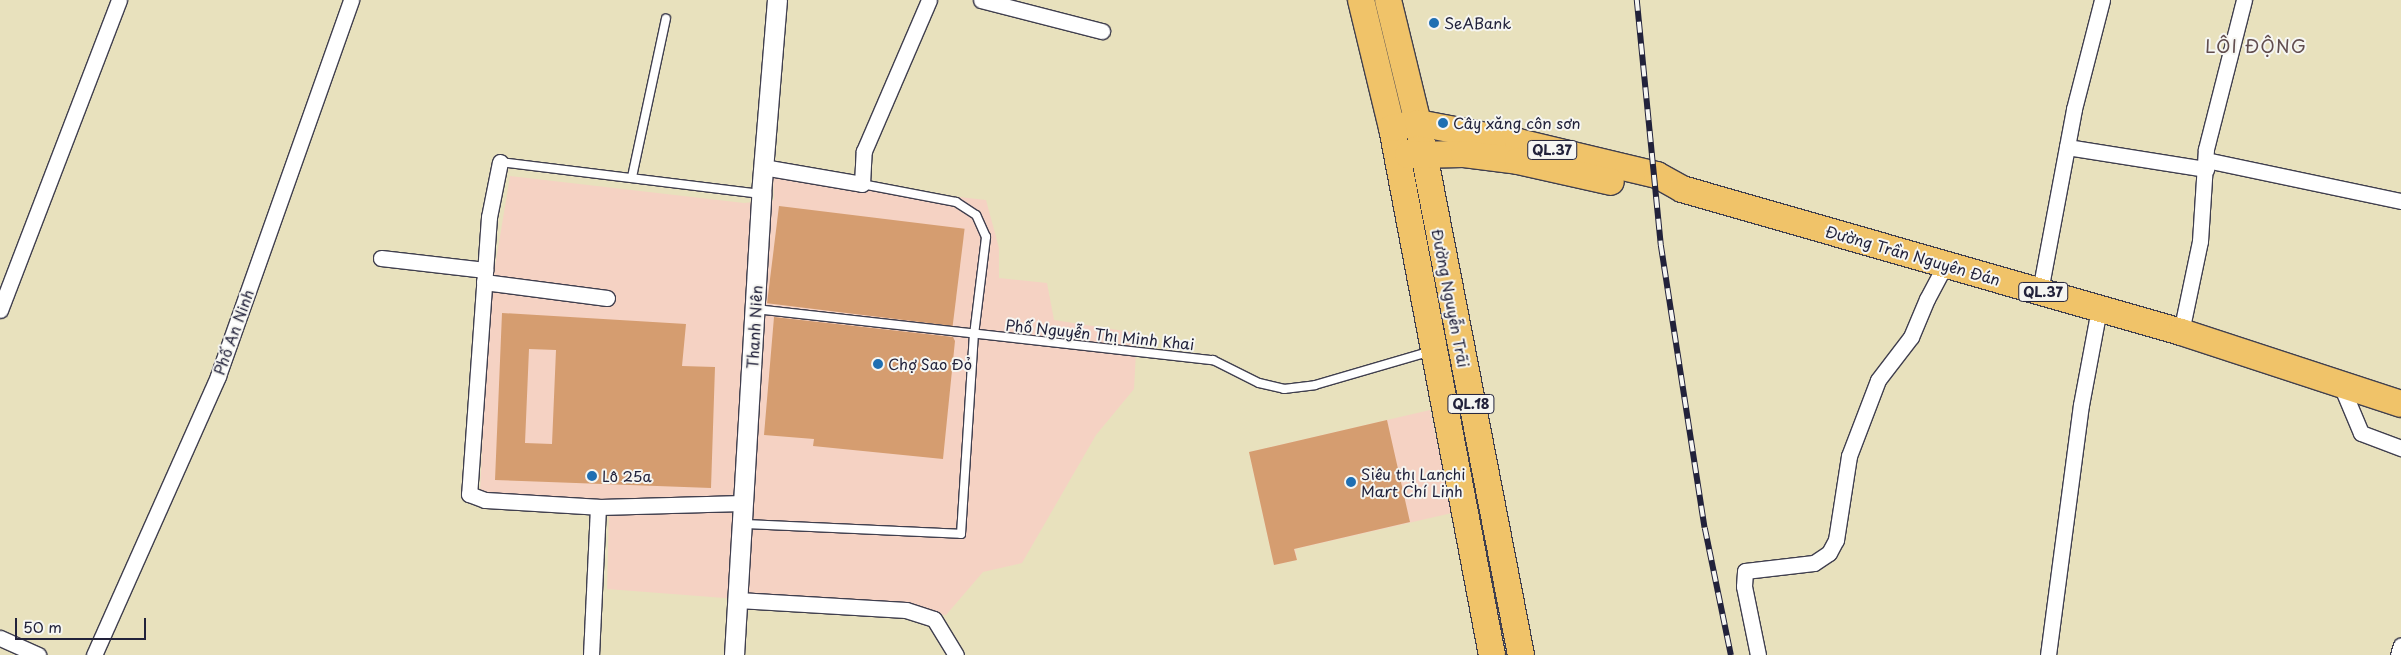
<!DOCTYPE html>
<html>
<head>
<meta charset="utf-8">
<style>
	body { margin:0 }
	#map { position:relative; width:2401px; height:655px; overflow:hidden; background:#e8e1bd; font-family:"Playpen Sans",sans-serif }
	div>[style] { position:absolute }
	[style*='--x'] { left:calc(var(--x)*1px); top:calc(var(--y)*1px); width:calc(var(--w)*1px); rotate:calc(var(--a)*1deg) }
	.built>* { inset:0; background:#f5d2c3 }
	.building>* { inset:0; background:#d59d70; transform-origin:0 0 }
	.roads { filter:drop-shadow(1px 0 #403f4e) drop-shadow(-1px 0 #403f4e) drop-shadow(0 1px #403f4e) drop-shadow(0 -1px #403f4e) }
	.service>* { height:8px; margin:-4px; padding:0 4px; transform-origin:4px; border-radius:4px; background:#fff }
	.minor>* { height:15px; margin:-7.5px; padding:0 7.5px; transform-origin:7.5px; border-radius:7.5px; background:#fff }
	.tertiary>* { height:19px; margin:-9.5px; padding:0 9.5px; transform-origin:9.5px; border-radius:9.5px; background:#fff }
	.trunk>* { height:26px; margin:-13px; padding:0 13px; transform-origin:13px; border-radius:13px; background:#f0c369 }
	.rail>* { height:5.5px; margin-top:-2.75px; transform-origin:0; background:repeating-linear-gradient(90deg,#f6f6f2 0 11px,#22223b 0 22px); box-sizing:border-box; border-block:1px solid #22223b }
	.dots>* { width:14px; height:14px; translate:-50% -50%; box-sizing:border-box; border:2px solid #f6f6f2; border-radius:50% }
	span { translate:-50% -50%; white-space:nowrap; text-align:center; line-height:1.15; -webkit-text-stroke:4px #f6f6f2; paint-order:stroke }
	.shield-label span { padding:1px 4px; background:#f6f6f2; border:1px solid; border-radius:4px; -webkit-text-stroke-width:0 }
	.shield-label { font-size:14px; color:#22223b; font-weight:700 }
	.poi-label { font-size:15px; color:#22223b }
	.left { translate:0 -50%; text-align:left }
	.street-label { font-size:15px; color:#22223b }
	.quarter-label { font-size:18px; color:#614d4e; letter-spacing:1px }
	.scale { position:absolute; left:15px; top:618px; width:131px; height:22px; box-sizing:border-box; border:2px solid #22223b; border-top:0; padding-left:6px; font-size:15px; line-height:18px; white-space:nowrap; color:#22223b; -webkit-text-stroke:4px #f6f6f2; paint-order:stroke }
</style>
</head>
<body>
<div id="map">
	<div class="built">
		<i style="clip-path:polygon(510px 176px,744px 203px,774px 200px,773px 176px,986px 200px,999px 248px,999px 278px,1047px 283px,1054px 320px,1137px 333px,1134px 389px,1096px 435px,1022px 563px,983px 572px,946px 615px,607px 589px,609px 510px,480px 493px,489px 303px)"></i>
		<i style="clip-path:polygon(1430px 410px,1452px 513px,1295px 549px,1297px 560px,1274px 565px,1249px 452px)"></i>
	</div>
	<div class="building">
		<i style="left:779px;top:206px;width:187px;height:98px;rotate:7deg"></i>
		<i style="clip-path:polygon(evenodd,502px 313px,686px 324px,682px 366px,715px 367px,711px 488px,495px 480px,502px 313px,529px 349px,556px 350px,552px 444px,525px 443px,529px 349px)"></i>
		<i style="clip-path:polygon(774px 317px,953px 337px,955px 341px,943px 459px,813px 446px,814px 439px,764px 435px)"></i>
		<i style="clip-path:polygon(1387px 420px,1410px 522px,1294px 549px,1297px 560px,1274px 565px,1249px 452px)"></i>
	</div>
	<div class="roads">
		<div class="service">
			<i style="--x:500;--y:162;--w:263;--a:7"></i>
			<i style="--x:632;--y:177;--w:162;--a:-77.9"></i>
			<i style="--x:755;--y:309;--w:461;--a:6.4"></i>
			<i style="--x:1213;--y:360;--w:51;--a:26.6"></i>
			<i style="--x:1259;--y:383;--w:26;--a:13"></i>
			<i style="--x:1284;--y:389;--w:31;--a:-7"></i>
			<i style="--x:1315;--y:385;--w:121;--a:-16.3"></i>
			<i style="--x:744;--y:524;--w:217;--a:2.6"></i>
			<i style="--x:961;--y:534;--w:199;--a:-86.3"></i>
			<i style="--x:974;--y:335;--w:99;--a:-83"></i>
			<i style="--x:986;--y:237;--w:24;--a:-114"></i>
			<i style="--x:976;--y:215;--w:24;--a:-147"></i>
			<i style="--x:956;--y:202;--w:96;--a:-169.2"></i>
		</div>
		<div class="minor">
			<i style="--x:981;--y:0;--w:125;--a:14.4"></i>
			<i style="--x:2067;--y:147;--w:141;--a:9"></i>
			<i style="--x:2206;--y:160;--w:199;--a:11.9"></i>
			<i style="--x:500;--y:162;--w:56;--a:101.3"></i>
			<i style="--x:489;--y:217;--w:278;--a:94.1"></i>
			<i style="--x:469;--y:494;--w:17;--a:21"></i>
			<i style="--x:485;--y:500;--w:113;--a:3.5"></i>
			<i style="--x:598;--y:507;--w:148;--a:92.7"></i>
			<i style="--x:763;--y:167;--w:100;--a:9.7"></i>
			<i style="--x:862;--y:184;--w:33;--a:-87"></i>
			<i style="--x:864;--y:151;--w:164;--a:-66.7"></i>
			<i style="--x:381;--y:258;--w:105;--a:6.6"></i>
			<i style="--x:484;--y:282;--w:124;--a:7.4"></i>
			<i style="--x:2040;--y:291;--w:185;--a:-79.4"></i>
			<i style="--x:2074;--y:109;--w:113;--a:-75.6"></i>
			<i style="--x:0;--y:310;--w:332;--a:-69"></i>
			<i style="--x:2181;--y:332;--w:93;--a:-78.2"></i>
			<i style="--x:2200;--y:241;--w:92;--a:-86.3"></i>
			<i style="--x:2206;--y:149;--w:154;--a:-75.7"></i>
			<i style="--x:2340;--y:383;--w:54;--a:67.2"></i>
			<i style="--x:2361;--y:433;--w:43;--a:20.6"></i>
			<i style="--x:598;--y:507;--w:146;--a:-1.6"></i>
			<i style="--x:738;--y:600;--w:168;--a:3.4"></i>
			<i style="--x:906;--y:610;--w:29;--a:18"></i>
			<i style="--x:934;--y:619;--w:42;--a:58.6"></i>
			<i style="--x:0;--y:638;--w:42;--a:24.1"></i>
			<i style="--x:94;--y:655;--w:305;--a:-66"></i>
			<i style="--x:218;--y:376;--w:399;--a:-70.5"></i>
			<i style="--x:1758;--y:655;--w:70;--a:-101.5"></i>
			<i style="--x:1744;--y:586;--w:15;--a:-86"></i>
			<i style="--x:1745;--y:571;--w:69;--a:-6.6"></i>
			<i style="--x:1814;--y:563;--w:18;--a:-34"></i>
			<i style="--x:1829;--y:553;--w:15;--a:-62"></i>
			<i style="--x:1836;--y:540;--w:85;--a:-81.2"></i>
			<i style="--x:1849;--y:456;--w:81;--a:-69.1"></i>
			<i style="--x:1878;--y:380;--w:54;--a:-52.5"></i>
			<i style="--x:1911;--y:337;--w:41;--a:-67.2"></i>
			<i style="--x:1927;--y:299;--w:40;--a:-62"></i>
			<i style="--x:2048;--y:655;--w:252;--a:-82.5"></i>
			<i style="--x:2081;--y:405;--w:98;--a:-79.4"></i>
			<i style="--x:2398;--y:655;--w:10;--a:-73"></i>
		</div>
		<div class="tertiary">
			<i style="--x:734;--y:655;--w:462;--a:-86.6"></i>
			<i style="--x:761;--y:194;--w:195;--a:-85.3"></i>
		</div>
		<div class="trunk">
			<i style="--x:1361;--y:0;--w:132;--a:76.4"></i>
			<i style="--x:1392;--y:128;--w:536;--a:79.26"></i>
			<i style="--x:1388;--y:0;--w:127;--a:76.3"></i>
			<i style="--x:1418;--y:123;--w:542;--a:79.04"></i>
			<i style="--x:1392;--y:128;--w:26;--a:-11"></i>
			<i style="--x:1418;--y:123;--w:102;--a:10.8"></i>
			<i style="--x:1518;--y:142;--w:143;--a:13.4"></i>
			<i style="--x:1657;--y:175;--w:29;--a:29"></i>
			<i style="--x:1682;--y:189;--w:519;--a:15.99"></i>
			<i style="--x:2181;--y:332;--w:231;--a:18.1"></i>
			<i style="--x:1408;--y:155;--w:56;--a:-1"></i>
			<i style="--x:1464;--y:154;--w:54;--a:7.4"></i>
			<i style="--x:1518;--y:161;--w:95;--a:12.7"></i>
		</div>
	</div>
	<div class="rail">
		<i style="--x:1637;--y:0;--w:246;--a:84.4"></i>
		<i style="--x:1661;--y:245;--w:286;--a:81.2"></i>
		<i style="--x:1705;--y:528;--w:130;--a:78.4"></i>
	</div>
	<div class="dots">
		<i style="left:1434px;top:23px;background:#1f6fb2"></i>
		<i style="left:1443px;top:123px;background:#1f6fb2"></i>
		<i style="left:878px;top:364px;background:#1f6fb2"></i>
		<i style="left:592px;top:476px;background:#1f6fb2"></i>
		<i style="left:1351px;top:482px;background:#1f6fb2"></i>
	</div>
	<div class="shield-label">
		<span style="left:1552px;top:150px">QL.37</span>
		<span style="left:2043px;top:292px">QL.37</span>
		<span style="left:1471px;top:404px">QL.18</span>
	</div>
	<div class="poi-label">
		<span class="left" style="left:1444px;top:23px">SeABank</span>
		<span class="left" style="left:1453px;top:123px">Cây xăng côn sơn</span>
		<span class="left" style="left:888px;top:364px">Chợ Sao Đỏ</span>
		<span class="left" style="left:1361px;top:482px">Siêu thị Lanchi<br>Mart Chí Linh</span>
		<span class="left" style="left:602px;top:476px">Lô 25a</span>
	</div>
	<div class="street-label">
		<span style="left:1913px;top:255px;rotate:16deg">Đường Trần Nguyên Đán</span>
		<span style="left:1451px;top:298px;rotate:79deg">Đường Nguyễn Trãi</span>
		<span style="left:754px;top:327px;rotate:-87deg">Thanh Niên</span>
		<span style="left:233px;top:332px;rotate:-70deg">Phố An Ninh</span>
		<span style="left:1100px;top:334px;rotate:6deg">Phố Nguyễn Thị Minh Khai</span>
	</div>
	<div class="quarter-label">
		<span style="left:2256px;top:46px">LÔI ĐỘNG</span>
	</div>
	<div class="scale">50 m</div>
</div>
</body>
</html>
